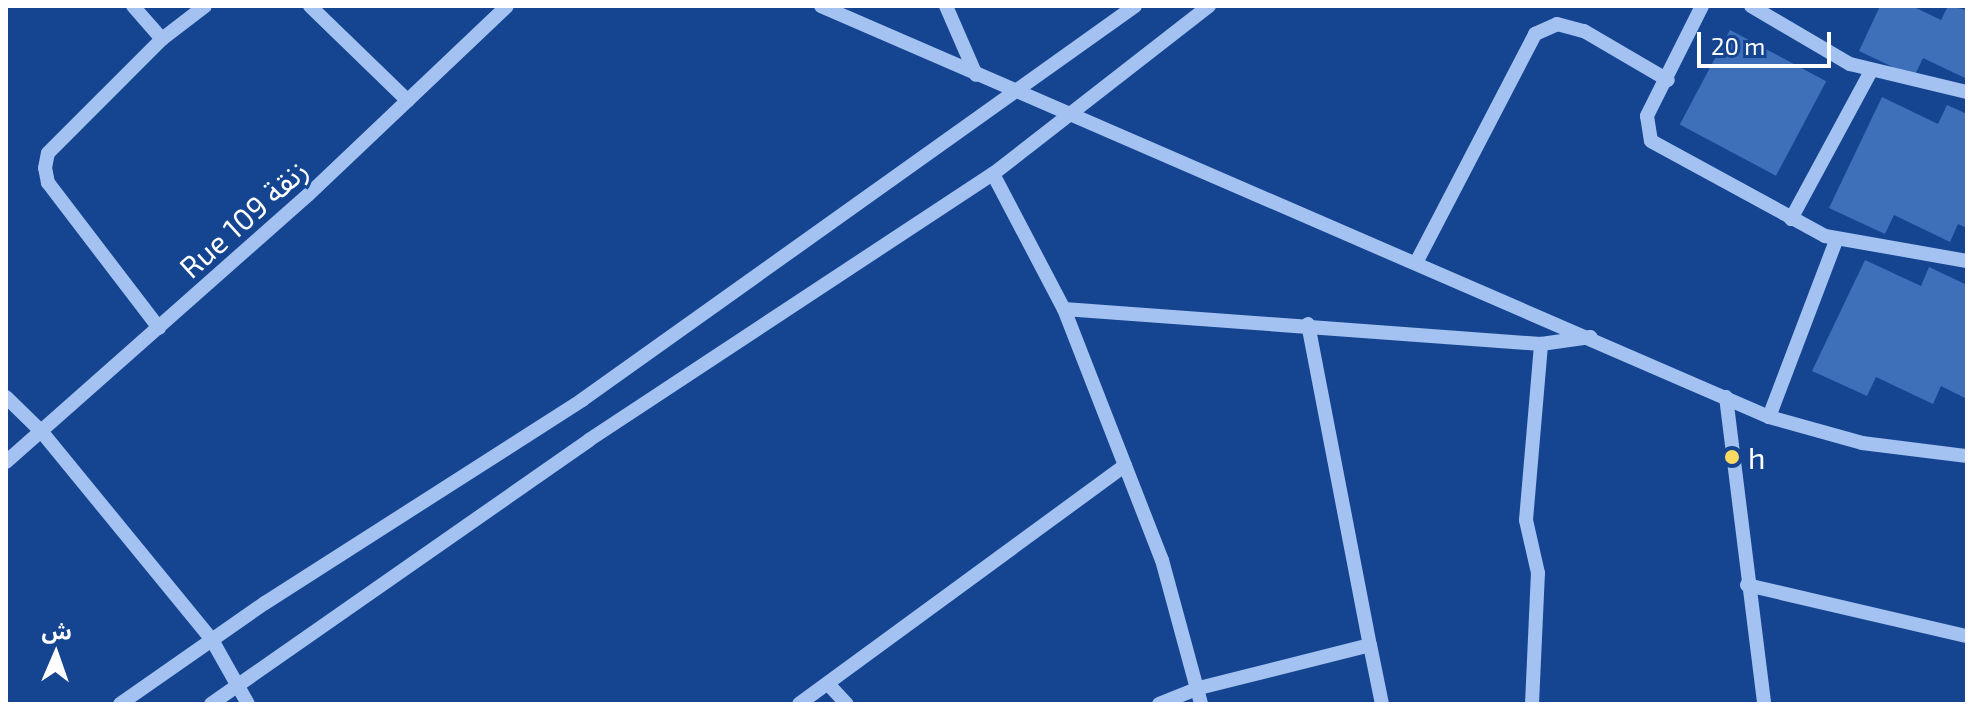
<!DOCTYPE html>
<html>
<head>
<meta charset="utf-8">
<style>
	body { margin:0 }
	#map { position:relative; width:1973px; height:710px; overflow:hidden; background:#154591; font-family:"Exo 2","Noto Sans Arabic",sans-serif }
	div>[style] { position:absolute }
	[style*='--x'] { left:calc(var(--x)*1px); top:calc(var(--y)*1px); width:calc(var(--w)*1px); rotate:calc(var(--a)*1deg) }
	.building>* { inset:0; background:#3e6fb9; transform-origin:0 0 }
	.minor>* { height:14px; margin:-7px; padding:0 7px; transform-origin:7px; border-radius:7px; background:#a3c2f1 }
	.dots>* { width:22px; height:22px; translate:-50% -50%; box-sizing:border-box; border:4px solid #154591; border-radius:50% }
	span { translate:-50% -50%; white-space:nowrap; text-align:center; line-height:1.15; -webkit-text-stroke:6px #154591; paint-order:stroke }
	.street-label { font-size:30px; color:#fff }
	.poi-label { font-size:30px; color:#fff }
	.left { translate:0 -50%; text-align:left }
	.frame { position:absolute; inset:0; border:8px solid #fff; pointer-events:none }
	.north { position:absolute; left:16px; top:614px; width:80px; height:80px; -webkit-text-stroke:6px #154591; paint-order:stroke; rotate:2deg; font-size:22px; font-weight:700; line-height:32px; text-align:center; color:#fff }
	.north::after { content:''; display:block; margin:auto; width:28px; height:36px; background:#fff; clip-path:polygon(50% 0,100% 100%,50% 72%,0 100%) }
	.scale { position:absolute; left:1697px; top:32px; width:134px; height:36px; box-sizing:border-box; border:4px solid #fff; border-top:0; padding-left:10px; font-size:24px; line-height:28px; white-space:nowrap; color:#fff; -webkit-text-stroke:6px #154591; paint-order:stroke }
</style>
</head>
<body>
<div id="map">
	<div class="building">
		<i style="clip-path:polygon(1880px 6px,1912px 6px,1941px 20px,1948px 6px,1967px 10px,1967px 79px,1923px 58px,1914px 77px,1859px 51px)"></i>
		<i style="left:1730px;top:30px;width:109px;height:107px;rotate:28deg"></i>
		<i style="clip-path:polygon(1882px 97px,1938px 124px,1947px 105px,1967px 114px,1967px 228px,1958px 224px,1950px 242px,1894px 215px,1885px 234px,1829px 208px)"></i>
		<i style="clip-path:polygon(1865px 260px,1921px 286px,1929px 267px,1967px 285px,1967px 399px,1941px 386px,1933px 404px,1876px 377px,1867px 396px,1812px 371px)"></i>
	</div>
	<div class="minor">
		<i style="--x:133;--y:6;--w:44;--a:48.7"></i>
		<i style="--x:310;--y:6;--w:136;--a:44.1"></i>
		<i style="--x:821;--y:6;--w:1033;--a:23.44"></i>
		<i style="--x:1769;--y:417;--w:97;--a:15.6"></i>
		<i style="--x:1862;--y:443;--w:106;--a:7.1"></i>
		<i style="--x:946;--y:6;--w:75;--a:66.5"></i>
		<i style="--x:1702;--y:6;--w:123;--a:116.6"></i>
		<i style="--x:1647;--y:116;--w:25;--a:81"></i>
		<i style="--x:1651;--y:141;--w:198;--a:28.6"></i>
		<i style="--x:1825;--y:236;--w:144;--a:10"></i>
		<i style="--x:1751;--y:6;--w:115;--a:30.4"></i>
		<i style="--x:1850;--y:64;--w:120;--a:13.5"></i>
		<i style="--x:993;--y:174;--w:153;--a:62.3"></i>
		<i style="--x:1064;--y:309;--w:269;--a:68.7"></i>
		<i style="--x:1162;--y:560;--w:149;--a:74.8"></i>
		<i style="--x:1791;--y:219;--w:168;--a:-61.6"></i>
		<i style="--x:1417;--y:261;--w:256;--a:-62.5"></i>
		<i style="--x:1535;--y:34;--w:24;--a:-24"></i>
		<i style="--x:1557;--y:24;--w:28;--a:15"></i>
		<i style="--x:1584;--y:31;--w:97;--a:30.3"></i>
		<i style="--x:1064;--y:309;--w:478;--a:4.2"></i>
		<i style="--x:1541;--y:344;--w:50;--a:-8"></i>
		<i style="--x:1308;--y:324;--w:327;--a:79.1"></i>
		<i style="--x:159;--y:328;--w:183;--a:-127.4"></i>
		<i style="--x:48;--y:183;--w:15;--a:-101"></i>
		<i style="--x:45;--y:168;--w:15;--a:-79"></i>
		<i style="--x:48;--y:153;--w:161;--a:-45"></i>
		<i style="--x:162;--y:39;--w:54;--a:-37.5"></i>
		<i style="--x:6;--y:397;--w:49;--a:44.2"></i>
		<i style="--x:41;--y:431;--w:270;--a:50.7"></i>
		<i style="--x:212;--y:640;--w:73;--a:60.6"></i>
		<i style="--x:1726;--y:397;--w:309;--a:82.9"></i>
		<i style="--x:1769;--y:417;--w:191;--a:-69.2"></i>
		<i style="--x:6;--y:462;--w:403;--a:-41.5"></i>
		<i style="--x:308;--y:195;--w:274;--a:-43.5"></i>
		<i style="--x:1747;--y:585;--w:226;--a:13.1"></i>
		<i style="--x:829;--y:685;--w:26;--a:47"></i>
		<i style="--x:120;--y:704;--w:177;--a:-34.9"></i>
		<i style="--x:265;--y:603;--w:376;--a:-32.6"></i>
		<i style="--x:582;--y:400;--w:679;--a:-35.47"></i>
		<i style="--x:211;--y:704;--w:461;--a:-34.9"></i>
		<i style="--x:589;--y:440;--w:484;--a:-33.4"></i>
		<i style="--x:993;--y:174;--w:274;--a:-37.9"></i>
		<i style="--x:799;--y:704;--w:404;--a:-36.2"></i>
		<i style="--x:1159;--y:704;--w:43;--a:-21.8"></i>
		<i style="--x:1199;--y:688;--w:176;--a:-14.1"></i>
		<i style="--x:1370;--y:645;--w:60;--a:78.5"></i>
		<i style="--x:1532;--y:704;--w:131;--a:-87.4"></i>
		<i style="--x:1538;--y:573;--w:54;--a:-102.8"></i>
		<i style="--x:1526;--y:520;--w:177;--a:-85.1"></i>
	</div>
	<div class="dots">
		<i style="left:1732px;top:457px;background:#ffda63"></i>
	</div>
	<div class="street-label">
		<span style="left:243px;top:218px;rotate:-42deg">Rue 109 زنقة</span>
	</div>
	<div class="poi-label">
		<span class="left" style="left:1748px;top:457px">h</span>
	</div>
	<div class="frame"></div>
	<div class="north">ش</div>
	<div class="scale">20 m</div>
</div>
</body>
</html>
